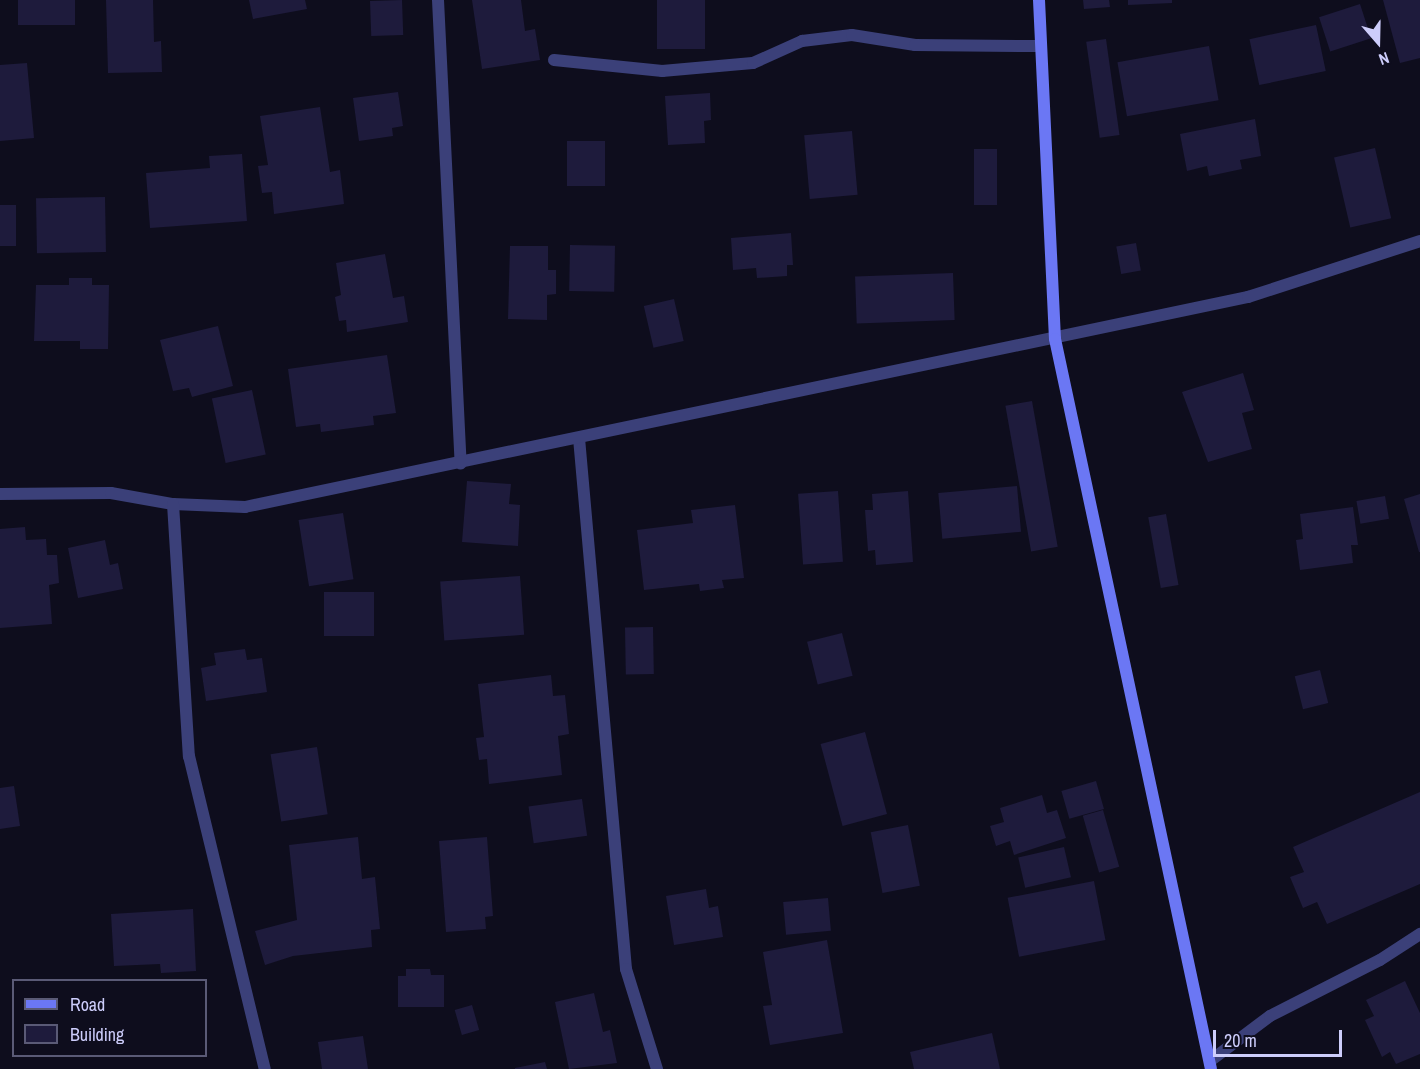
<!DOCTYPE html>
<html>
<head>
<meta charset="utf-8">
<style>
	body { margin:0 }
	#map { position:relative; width:1420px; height:1069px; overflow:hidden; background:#0e0d1d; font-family:"Archivo Narrow",sans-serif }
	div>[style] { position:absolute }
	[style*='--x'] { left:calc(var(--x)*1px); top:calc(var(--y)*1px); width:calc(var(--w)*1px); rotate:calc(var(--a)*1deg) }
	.building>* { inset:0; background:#1e1b3c; transform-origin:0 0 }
	.street>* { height:12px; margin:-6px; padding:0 6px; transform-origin:6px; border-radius:6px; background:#3b4079 }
	.secondary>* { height:12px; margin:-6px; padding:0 6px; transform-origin:6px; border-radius:6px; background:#6b77f4 }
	span { translate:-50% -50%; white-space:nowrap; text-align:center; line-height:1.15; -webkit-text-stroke:4.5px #0e0d1d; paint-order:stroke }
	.legend { position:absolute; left:12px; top:979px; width:195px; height:78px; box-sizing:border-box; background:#0e0d1d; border:2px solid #5a5a76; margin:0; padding:8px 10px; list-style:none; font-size:18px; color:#cdcdfb }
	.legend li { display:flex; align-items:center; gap:12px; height:30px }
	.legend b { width:30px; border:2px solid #5a5a76 }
	.north { position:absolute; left:1348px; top:12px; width:60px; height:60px; -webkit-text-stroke:4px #0e0d1d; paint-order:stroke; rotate:160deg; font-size:16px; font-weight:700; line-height:24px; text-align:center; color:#cdcdfb }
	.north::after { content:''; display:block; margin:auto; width:21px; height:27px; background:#cdcdfb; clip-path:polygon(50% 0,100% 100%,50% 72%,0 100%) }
	.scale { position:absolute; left:1213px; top:1030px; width:129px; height:27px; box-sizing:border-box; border:3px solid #cdcdfb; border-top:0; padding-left:8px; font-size:18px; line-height:21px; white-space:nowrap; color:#cdcdfb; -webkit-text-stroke:4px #0e0d1d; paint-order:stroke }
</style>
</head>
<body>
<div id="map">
	<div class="building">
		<i style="left:18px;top:0;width:57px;height:25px"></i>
		<i style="clip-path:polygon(106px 0,153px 0,154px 42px,161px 41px,162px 72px,108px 73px)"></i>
		<i style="clip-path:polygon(249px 0,305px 0,307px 9px,253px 19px)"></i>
		<i style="left:402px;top:0;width:35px;height:32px;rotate:88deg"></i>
		<i style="clip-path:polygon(472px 0,521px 0,525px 31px,535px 29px,540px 60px,482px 69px)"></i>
		<i style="left:657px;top:0;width:48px;height:49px"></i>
		<i style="clip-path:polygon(1083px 0,1109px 0,1110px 7px,1084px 9px)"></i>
		<i style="clip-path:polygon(1128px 0,1172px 0,1172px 3px,1128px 5px)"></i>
		<i style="clip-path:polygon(1383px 0,1420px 0,1420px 58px,1400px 63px)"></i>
		<i style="left:1360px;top:4px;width:36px;height:43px;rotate:72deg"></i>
		<i style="left:1316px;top:25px;width:47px;height:68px;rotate:78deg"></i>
		<i style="left:1106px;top:39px;width:97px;height:20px;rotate:82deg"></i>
		<i style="left:1209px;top:46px;width:55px;height:93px;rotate:80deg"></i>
		<i style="clip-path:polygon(27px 63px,34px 138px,0 141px,0 65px)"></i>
		<i style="clip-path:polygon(398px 92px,403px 126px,392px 128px,393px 136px,359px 141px,353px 98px)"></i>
		<i style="clip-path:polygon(710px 93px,711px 120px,704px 121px,705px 143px,668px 145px,665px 96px)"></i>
		<i style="clip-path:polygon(320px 107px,330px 172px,340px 170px,344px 204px,274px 214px,272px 192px,262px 193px,258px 166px,268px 165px,260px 116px)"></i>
		<i style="clip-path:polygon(1255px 119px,1261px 156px,1240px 160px,1242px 169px,1209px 176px,1207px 166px,1187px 171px,1180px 134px)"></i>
		<i style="left:852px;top:131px;width:64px;height:48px;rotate:85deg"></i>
		<i style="left:567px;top:141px;width:38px;height:45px"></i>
		<i style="left:1375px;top:148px;width:72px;height:42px;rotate:77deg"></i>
		<i style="left:974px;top:149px;width:23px;height:56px"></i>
		<i style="clip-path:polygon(242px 154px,247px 221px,150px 228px,146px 173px,210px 168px,209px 156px)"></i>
		<i style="left:105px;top:197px;width:55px;height:69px;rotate:89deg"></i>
		<i style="left:0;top:205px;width:16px;height:41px"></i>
		<i style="clip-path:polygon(791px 233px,793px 265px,787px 265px,787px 276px,757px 278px,756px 268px,733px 270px,731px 238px)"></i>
		<i style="left:1136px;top:243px;width:28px;height:20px;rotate:80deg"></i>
		<i style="left:570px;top:245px;width:45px;height:46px;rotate:1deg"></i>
		<i style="clip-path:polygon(510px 246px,548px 246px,548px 270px,556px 270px,556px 294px,547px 295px,547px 320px,508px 319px)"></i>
		<i style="clip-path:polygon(385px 254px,393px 298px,404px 296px,408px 322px,347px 332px,346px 320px,339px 321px,335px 297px,341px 295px,336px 263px)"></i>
		<i style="left:953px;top:273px;width:47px;height:98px;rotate:88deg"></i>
		<i style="clip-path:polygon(69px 278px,92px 278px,92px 285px,109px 285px,108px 349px,80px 349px,80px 341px,34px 341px,36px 285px,69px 285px)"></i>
		<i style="left:674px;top:299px;width:43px;height:31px;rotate:77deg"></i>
		<i style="clip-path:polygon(218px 326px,233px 386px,192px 397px,189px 388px,173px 391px,160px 340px)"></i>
		<i style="clip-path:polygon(387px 355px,396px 413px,373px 416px,374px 425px,321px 432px,320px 424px,296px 427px,288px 369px)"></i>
		<i style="clip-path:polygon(1243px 373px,1254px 410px,1242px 413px,1252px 449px,1208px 462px,1182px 392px)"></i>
		<i style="left:252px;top:390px;width:66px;height:41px;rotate:78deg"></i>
		<i style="left:1032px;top:401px;width:148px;height:27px;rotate:80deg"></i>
		<i style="clip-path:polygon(467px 481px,511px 484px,509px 504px,520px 505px,518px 546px,462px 542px)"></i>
		<i style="left:1017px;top:486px;width:46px;height:79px;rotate:85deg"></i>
		<i style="left:838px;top:491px;width:71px;height:40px;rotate:86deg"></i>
		<i style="clip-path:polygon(908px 491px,913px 562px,876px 565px,875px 550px,868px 551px,865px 510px,873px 510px,872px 494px)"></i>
		<i style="clip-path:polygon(1420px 494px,1420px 552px,1419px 552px,1404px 499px)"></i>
		<i style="left:1385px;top:496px;width:23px;height:29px;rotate:80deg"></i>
		<i style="clip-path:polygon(735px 505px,744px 578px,722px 580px,724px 588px,700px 591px,699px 584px,644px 590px,637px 530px,693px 523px,691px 510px)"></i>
		<i style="clip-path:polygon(1353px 507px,1358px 545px,1351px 545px,1353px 563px,1300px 570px,1296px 540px,1303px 539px,1300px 514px)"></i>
		<i style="left:343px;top:513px;width:67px;height:45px;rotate:81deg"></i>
		<i style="left:1166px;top:514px;width:72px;height:18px;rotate:80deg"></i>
		<i style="clip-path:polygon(25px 527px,26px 540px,46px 539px,47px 555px,57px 555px,59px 583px,49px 585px,52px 624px,0 628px,0 529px)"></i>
		<i style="clip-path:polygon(105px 540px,110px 565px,118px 563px,123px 589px,78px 598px,68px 548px)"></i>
		<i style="left:520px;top:576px;width:59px;height:80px;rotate:86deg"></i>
		<i style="left:374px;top:592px;width:44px;height:50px;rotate:90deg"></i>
		<i style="left:653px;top:627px;width:47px;height:28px;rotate:89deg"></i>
		<i style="left:842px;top:633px;width:44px;height:36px;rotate:76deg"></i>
		<i style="clip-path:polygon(245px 649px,247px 660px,262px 658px,267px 692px,206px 701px,201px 668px,216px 665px,214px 653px)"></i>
		<i style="left:1320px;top:670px;width:34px;height:26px;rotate:76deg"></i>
		<i style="clip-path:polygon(551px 675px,553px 696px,565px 695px,569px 734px,558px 736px,562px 775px,489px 784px,487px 759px,479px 760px,476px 738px,484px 737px,478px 684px)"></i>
		<i style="left:865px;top:732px;width:85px;height:46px;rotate:75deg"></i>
		<i style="left:317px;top:747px;width:68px;height:47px;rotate:81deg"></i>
		<i style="left:1096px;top:781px;width:29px;height:36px;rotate:74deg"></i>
		<i style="clip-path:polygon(14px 786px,20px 826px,0 829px,0 788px)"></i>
		<i style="clip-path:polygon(1420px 792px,1420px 884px,1327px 924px,1317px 902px,1303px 908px,1290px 877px,1304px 872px,1293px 847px)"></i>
		<i style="clip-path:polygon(1042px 795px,1047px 813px,1057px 810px,1066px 838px,1014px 855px,1010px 841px,996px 846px,990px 826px,1004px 822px,1000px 808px)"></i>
		<i style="left:582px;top:799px;width:37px;height:54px;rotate:82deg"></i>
		<i style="left:1103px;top:810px;width:59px;height:21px;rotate:74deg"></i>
		<i style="left:908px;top:825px;width:62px;height:38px;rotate:79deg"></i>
		<i style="clip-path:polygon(358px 837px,362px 879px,375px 877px,380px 929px,371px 930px,372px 947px,293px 956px,265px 965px,255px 931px,297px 920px,289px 845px)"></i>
		<i style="clip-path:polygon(487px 837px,493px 916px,485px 917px,486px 929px,446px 932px,439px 841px)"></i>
		<i style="left:1064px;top:847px;width:31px;height:47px;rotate:77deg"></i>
		<i style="left:1094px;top:881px;width:60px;height:88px;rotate:79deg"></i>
		<i style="clip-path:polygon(706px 889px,709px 908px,718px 906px,723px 937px,674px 945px,666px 896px)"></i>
		<i style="left:828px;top:898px;width:33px;height:45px;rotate:85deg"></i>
		<i style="clip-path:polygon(193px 909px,196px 971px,161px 973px,160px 964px,114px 966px,111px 914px)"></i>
		<i style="clip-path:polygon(827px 940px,843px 1033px,770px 1045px,763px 1006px,772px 1005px,763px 952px)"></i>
		<i style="clip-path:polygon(406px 969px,430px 969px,431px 975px,444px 975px,444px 1007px,398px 1007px,398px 976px,406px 976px)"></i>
		<i style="clip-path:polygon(1405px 981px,1420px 1013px,1420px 1054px,1396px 1064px,1390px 1052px,1382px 1057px,1365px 1020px,1374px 1016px,1366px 1000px)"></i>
		<i style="clip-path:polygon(594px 993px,603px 1032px,610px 1030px,617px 1063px,569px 1069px,555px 1002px)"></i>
		<i style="left:472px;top:1005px;width:26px;height:18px;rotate:74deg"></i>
		<i style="clip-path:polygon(992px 1033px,1000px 1069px,914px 1069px,910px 1052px)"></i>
		<i style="clip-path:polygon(363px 1036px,368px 1069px,322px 1069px,318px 1042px)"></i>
		<i style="clip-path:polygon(545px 1062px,547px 1069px,515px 1069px,515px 1068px)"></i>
	</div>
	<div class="street">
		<i style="--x:438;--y:0;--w:464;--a:87.2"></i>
		<i style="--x:554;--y:60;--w:109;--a:5.8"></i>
		<i style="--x:662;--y:71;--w:91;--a:-5"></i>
		<i style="--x:753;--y:63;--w:54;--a:-24.2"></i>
		<i style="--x:802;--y:41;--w:50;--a:-6.8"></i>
		<i style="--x:852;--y:35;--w:64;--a:9"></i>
		<i style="--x:915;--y:45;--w:126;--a:0.5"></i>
		<i style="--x:579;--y:438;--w:533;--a:84.94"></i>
		<i style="--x:626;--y:969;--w:105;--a:72.8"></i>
		<i style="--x:0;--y:494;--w:111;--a:-0.5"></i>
		<i style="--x:111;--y:493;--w:63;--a:10.1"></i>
		<i style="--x:173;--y:504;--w:72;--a:2.4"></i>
		<i style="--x:245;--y:507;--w:1025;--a:-11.83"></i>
		<i style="--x:1248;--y:297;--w:181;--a:-18"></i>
		<i style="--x:173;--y:504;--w:253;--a:86.4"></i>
		<i style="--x:189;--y:756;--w:322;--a:76.4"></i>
		<i style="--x:1210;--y:1061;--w:75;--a:-36.9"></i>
		<i style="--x:1270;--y:1016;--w:123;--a:-27"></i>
		<i style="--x:1380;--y:960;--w:48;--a:-33"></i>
	</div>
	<div class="secondary">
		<i style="--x:1039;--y:0;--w:339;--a:87.3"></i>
		<i style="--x:1055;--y:339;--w:746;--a:77.94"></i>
	</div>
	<ul class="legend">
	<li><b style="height:8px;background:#6b77f4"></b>Road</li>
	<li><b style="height:16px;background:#1e1b3c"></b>Building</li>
	</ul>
	<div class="north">N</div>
	<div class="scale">20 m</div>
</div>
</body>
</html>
